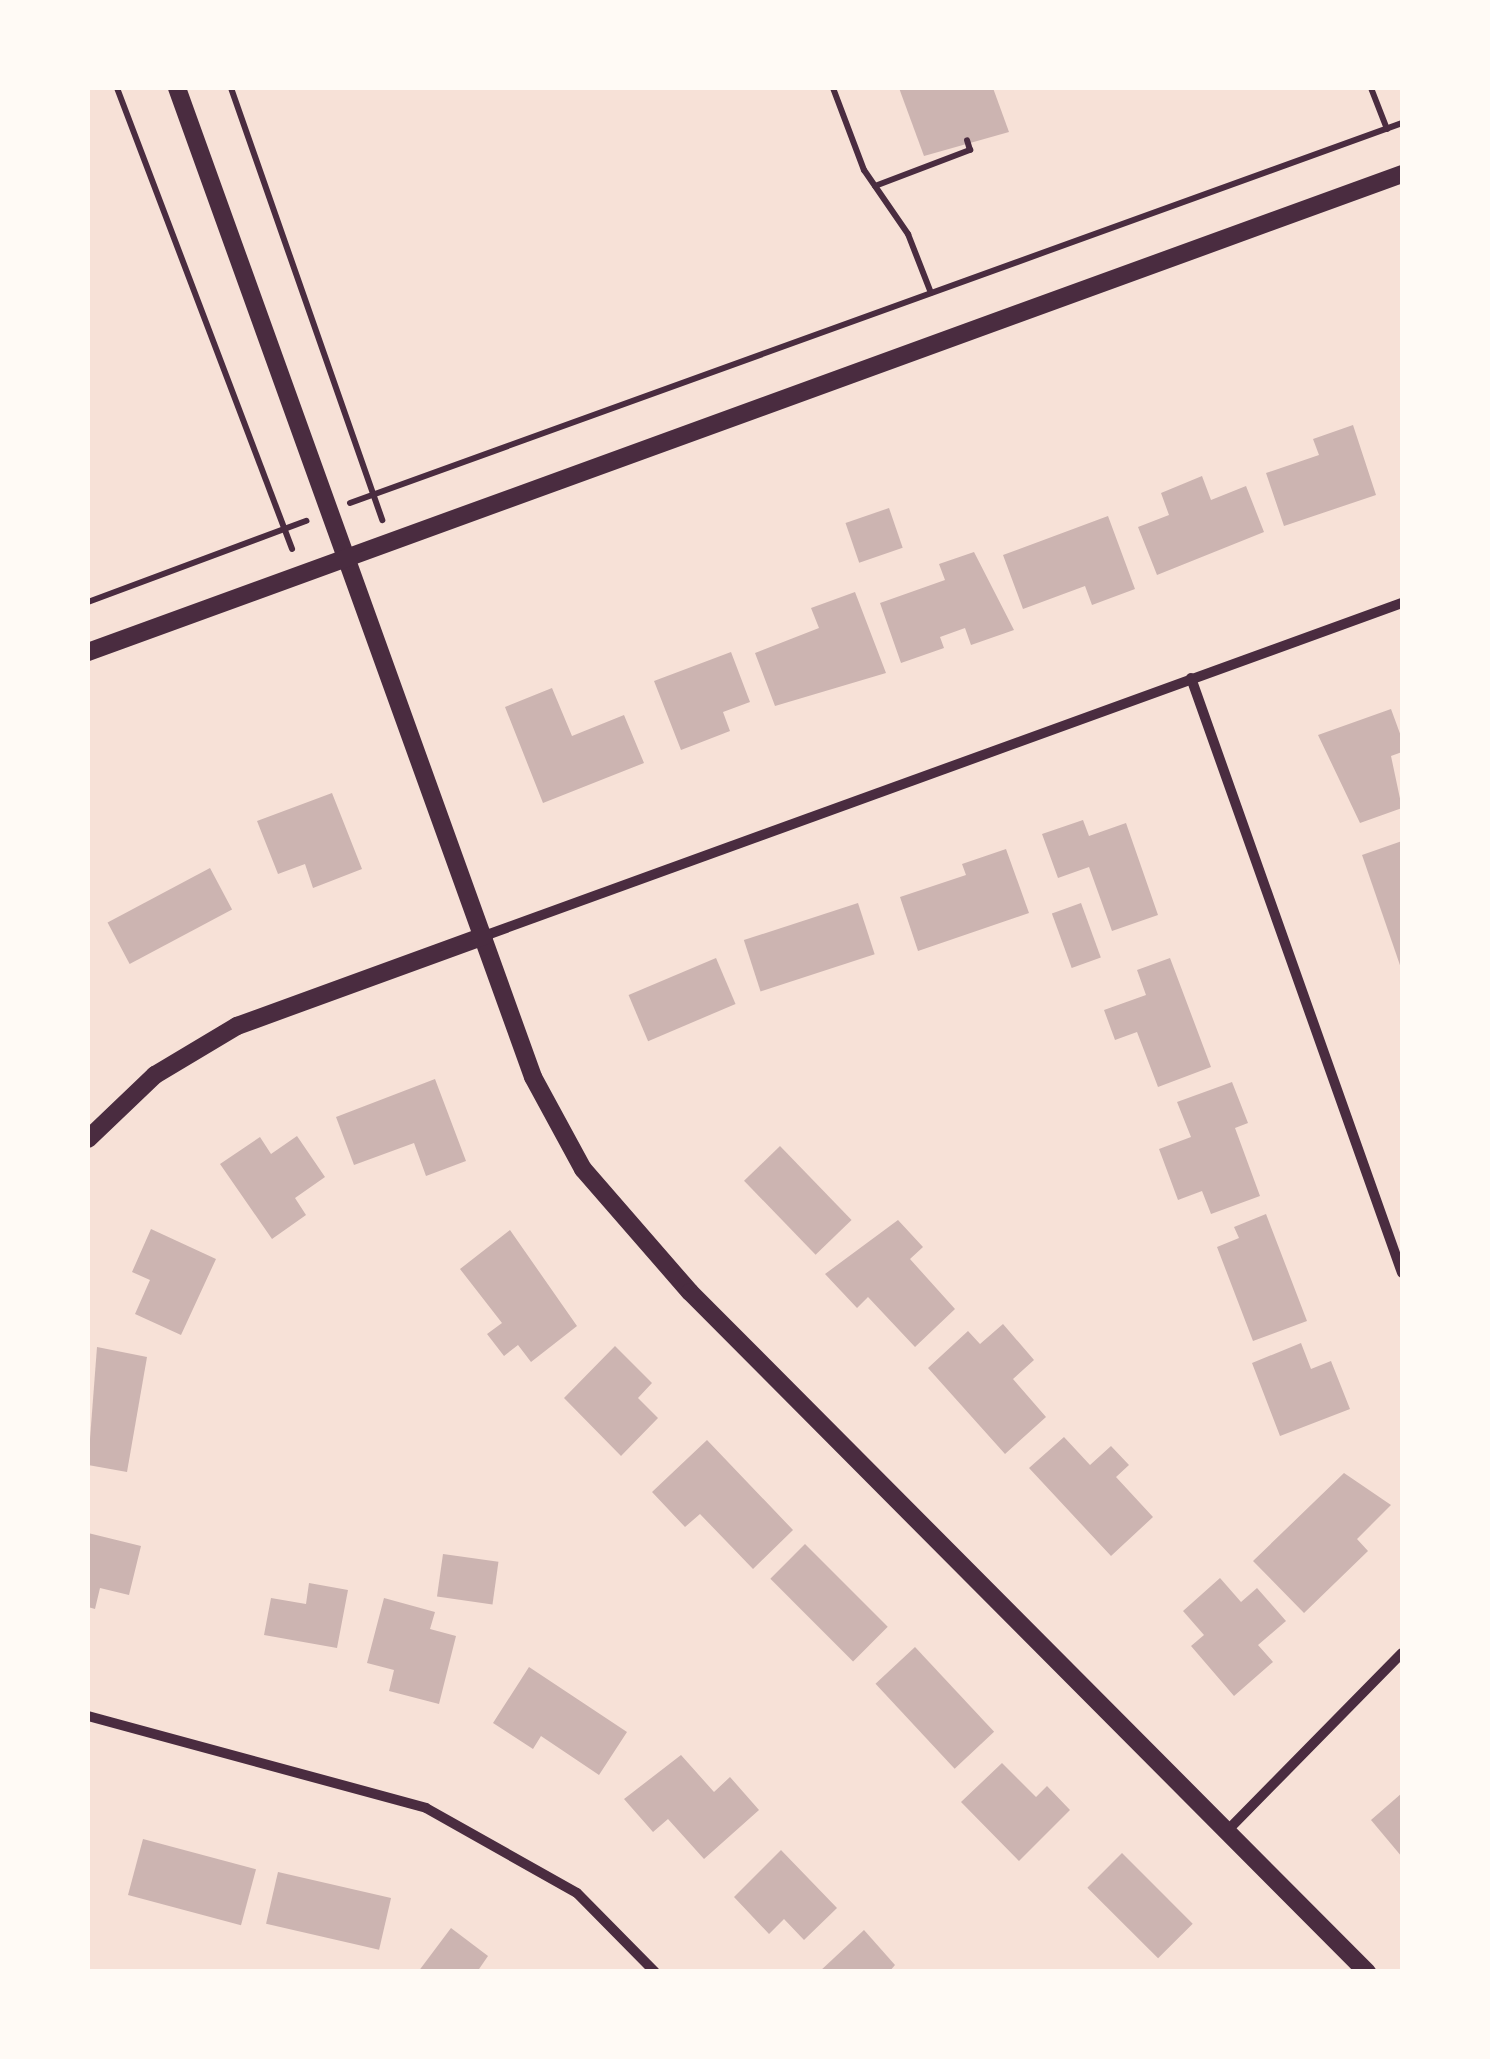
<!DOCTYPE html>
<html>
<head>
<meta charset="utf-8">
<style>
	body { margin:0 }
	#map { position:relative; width:1490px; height:2059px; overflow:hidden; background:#f7e1d7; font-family:"Open Sans",sans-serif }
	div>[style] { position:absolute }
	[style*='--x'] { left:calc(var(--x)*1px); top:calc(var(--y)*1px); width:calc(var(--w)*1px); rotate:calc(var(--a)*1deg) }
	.building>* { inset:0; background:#ccb4b1; transform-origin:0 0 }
	.path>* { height:6px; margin:-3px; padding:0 3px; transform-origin:3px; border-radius:3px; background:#4a2c40 }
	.minor>* { height:10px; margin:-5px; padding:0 5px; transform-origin:5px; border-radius:5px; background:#4a2c40 }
	.tertiary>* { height:18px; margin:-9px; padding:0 9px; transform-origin:9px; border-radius:9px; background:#4a2c40 }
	span { translate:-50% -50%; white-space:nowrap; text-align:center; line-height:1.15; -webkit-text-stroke:8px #fffaf5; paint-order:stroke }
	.frame { position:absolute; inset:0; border:90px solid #fffaf5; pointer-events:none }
</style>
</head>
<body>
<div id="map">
	<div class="building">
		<i style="clip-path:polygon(899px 88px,993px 88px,1009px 132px,924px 156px)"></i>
		<i style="clip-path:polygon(1353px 425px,1376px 495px,1284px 526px,1266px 473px,1319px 455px,1313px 439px)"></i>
		<i style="clip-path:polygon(1202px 476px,1211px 500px,1246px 486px,1264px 532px,1157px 575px,1138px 527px,1169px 515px,1161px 493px)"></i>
		<i style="left:889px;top:508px;width:42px;height:46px;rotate:71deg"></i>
		<i style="clip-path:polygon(1108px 516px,1135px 589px,1092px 605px,1085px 586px,1023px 609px,1003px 555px)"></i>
		<i style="clip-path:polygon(974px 552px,1014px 630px,971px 645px,965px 628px,940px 637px,944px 648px,901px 663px,880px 603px,945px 580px,939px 564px)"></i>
		<i style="clip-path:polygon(855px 592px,886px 673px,775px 706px,755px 653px,819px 628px,811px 608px)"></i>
		<i style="clip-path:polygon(731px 652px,750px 702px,723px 712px,730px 731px,681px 750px,654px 681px)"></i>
		<i style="clip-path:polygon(552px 688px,572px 736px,624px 715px,644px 763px,543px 803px,505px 707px)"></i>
		<i style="clip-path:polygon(1391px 709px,1402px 739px,1402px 752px,1391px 756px,1402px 808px,1360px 823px,1318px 735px)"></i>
		<i style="clip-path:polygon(332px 793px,362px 869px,313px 888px,305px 864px,278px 874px,257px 821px)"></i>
		<i style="clip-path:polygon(1083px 820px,1089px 836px,1126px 823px,1158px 915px,1112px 931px,1089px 867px,1058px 878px,1042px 834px)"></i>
		<i style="clip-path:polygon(1402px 841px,1402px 971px,1362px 855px)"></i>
		<i style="clip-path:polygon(1006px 849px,1029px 913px,918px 951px,900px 897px,966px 875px,962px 864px)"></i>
		<i style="left:210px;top:868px;width:47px;height:116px;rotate:62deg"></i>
		<i style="left:858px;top:903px;width:54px;height:120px;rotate:72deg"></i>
		<i style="left:1081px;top:903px;width:58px;height:31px;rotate:70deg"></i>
		<i style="left:716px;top:958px;width:50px;height:95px;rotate:67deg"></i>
		<i style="clip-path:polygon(1170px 958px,1211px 1067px,1158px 1087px,1137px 1032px,1115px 1040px,1104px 1010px,1146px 995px,1137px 970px)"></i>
		<i style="clip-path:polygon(435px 1079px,466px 1161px,426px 1176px,414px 1143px,354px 1165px,336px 1117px)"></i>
		<i style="clip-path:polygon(1232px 1082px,1248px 1123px,1235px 1128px,1260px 1196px,1211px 1214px,1202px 1191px,1178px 1200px,1159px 1149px,1191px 1137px,1177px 1102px)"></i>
		<i style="clip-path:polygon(297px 1136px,325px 1177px,295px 1198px,306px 1215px,272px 1239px,220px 1164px,260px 1137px,271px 1154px)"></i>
		<i style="left:780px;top:1146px;width:103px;height:50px;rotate:46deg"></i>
		<i style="clip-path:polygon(1266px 1214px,1307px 1321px,1253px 1341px,1217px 1247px,1239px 1238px,1234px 1227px)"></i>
		<i style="clip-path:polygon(898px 1220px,923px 1247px,910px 1259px,955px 1309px,915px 1347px,868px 1297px,857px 1308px,825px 1274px)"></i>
		<i style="clip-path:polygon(151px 1229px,216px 1259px,181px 1335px,135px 1314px,150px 1280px,132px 1272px)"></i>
		<i style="clip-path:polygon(510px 1230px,577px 1326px,531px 1362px,518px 1345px,504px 1356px,487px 1334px,502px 1323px,460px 1269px)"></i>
		<i style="clip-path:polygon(1003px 1324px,1034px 1360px,1013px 1379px,1046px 1417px,1005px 1454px,928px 1368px,968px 1331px,980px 1344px)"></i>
		<i style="clip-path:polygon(1301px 1343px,1311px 1369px,1331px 1361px,1350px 1409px,1280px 1436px,1252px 1363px)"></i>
		<i style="clip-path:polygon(615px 1346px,652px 1383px,638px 1398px,658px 1418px,621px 1456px,564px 1398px)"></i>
		<i style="clip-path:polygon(97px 1347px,147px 1357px,127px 1472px,88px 1465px)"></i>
		<i style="clip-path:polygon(1064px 1437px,1090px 1465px,1111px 1446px,1129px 1465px,1116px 1477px,1153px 1517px,1111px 1556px,1029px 1468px)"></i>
		<i style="clip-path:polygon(707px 1440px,793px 1530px,753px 1569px,700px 1514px,685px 1527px,652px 1492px)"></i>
		<i style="clip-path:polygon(1344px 1473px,1391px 1505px,1357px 1539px,1368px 1551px,1304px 1613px,1253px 1561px)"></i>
		<i style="clip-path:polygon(88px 1533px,141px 1546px,129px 1595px,100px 1588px,95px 1609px,88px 1607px)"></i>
		<i style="left:805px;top:1544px;width:117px;height:49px;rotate:45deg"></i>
		<i style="left:443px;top:1554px;width:56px;height:43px;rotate:8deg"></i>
		<i style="clip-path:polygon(1220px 1578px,1241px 1602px,1257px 1588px,1286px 1621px,1258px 1645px,1273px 1662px,1234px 1696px,1191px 1646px,1204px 1635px,1183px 1611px)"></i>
		<i style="clip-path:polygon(309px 1583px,348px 1590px,337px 1648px,264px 1635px,271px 1598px,306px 1604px)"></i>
		<i style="clip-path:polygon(384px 1598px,435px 1612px,430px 1629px,456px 1636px,439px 1704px,389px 1691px,394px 1670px,367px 1663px)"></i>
		<i style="left:915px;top:1647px;width:116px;height:54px;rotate:47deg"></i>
		<i style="clip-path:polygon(529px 1667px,627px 1732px,599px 1775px,541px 1736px,533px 1749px,493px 1723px)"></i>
		<i style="clip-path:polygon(681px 1755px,714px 1792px,730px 1777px,759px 1810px,704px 1859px,668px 1819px,653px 1832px,624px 1799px)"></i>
		<i style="clip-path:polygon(1002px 1763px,1036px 1797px,1047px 1786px,1070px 1810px,1019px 1861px,961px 1802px)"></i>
		<i style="clip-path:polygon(1402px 1793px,1402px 1857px,1371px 1820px)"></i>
		<i style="left:143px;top:1839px;width:117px;height:58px;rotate:15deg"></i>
		<i style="clip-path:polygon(781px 1850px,837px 1908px,804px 1940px,784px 1919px,769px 1934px,734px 1897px)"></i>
		<i style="left:1122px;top:1853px;width:100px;height:49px;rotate:45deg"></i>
		<i style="left:278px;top:1872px;width:116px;height:53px;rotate:13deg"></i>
		<i style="clip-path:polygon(451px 1928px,488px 1956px,477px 1972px,418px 1972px)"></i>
		<i style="clip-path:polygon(864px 1930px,895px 1965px,889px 1972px,819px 1972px)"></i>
	</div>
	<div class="path">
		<i style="--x:117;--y:88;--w:493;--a:69.2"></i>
		<i style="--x:231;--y:88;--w:458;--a:70.7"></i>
		<i style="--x:833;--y:88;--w:88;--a:69.3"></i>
		<i style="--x:864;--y:170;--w:78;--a:55.5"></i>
		<i style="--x:908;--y:234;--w:63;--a:68.7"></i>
		<i style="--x:1371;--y:88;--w:44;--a:68.7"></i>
		<i style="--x:875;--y:186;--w:102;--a:-20.8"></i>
		<i style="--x:970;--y:150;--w:10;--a:-107"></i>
		<i style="--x:350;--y:503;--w:1119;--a:-19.86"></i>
		<i style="--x:88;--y:602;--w:233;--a:-20.4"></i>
	</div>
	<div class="minor">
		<i style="--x:1191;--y:678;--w:631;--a:70.47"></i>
		<i style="--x:484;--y:936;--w:977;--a:-19.94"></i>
		<i style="--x:88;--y:1716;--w:350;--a:15.2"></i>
		<i style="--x:426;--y:1808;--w:173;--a:29.4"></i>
		<i style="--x:577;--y:1893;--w:111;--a:45.4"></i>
		<i style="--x:1226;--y:1832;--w:251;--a:-45.5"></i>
	</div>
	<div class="tertiary">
		<i style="--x:177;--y:88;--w:1051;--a:70.2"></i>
		<i style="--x:533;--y:1077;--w:105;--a:61.5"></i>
		<i style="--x:583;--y:1169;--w:163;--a:49"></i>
		<i style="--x:690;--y:1292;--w:960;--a:45.13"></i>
		<i style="--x:88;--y:652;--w:1398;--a:-19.99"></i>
		<i style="--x:88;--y:1139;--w:93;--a:-43.7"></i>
		<i style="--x:155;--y:1075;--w:96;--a:-30.9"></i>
		<i style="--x:237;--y:1026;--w:263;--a:-20"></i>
	</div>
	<div class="frame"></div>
</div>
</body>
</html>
